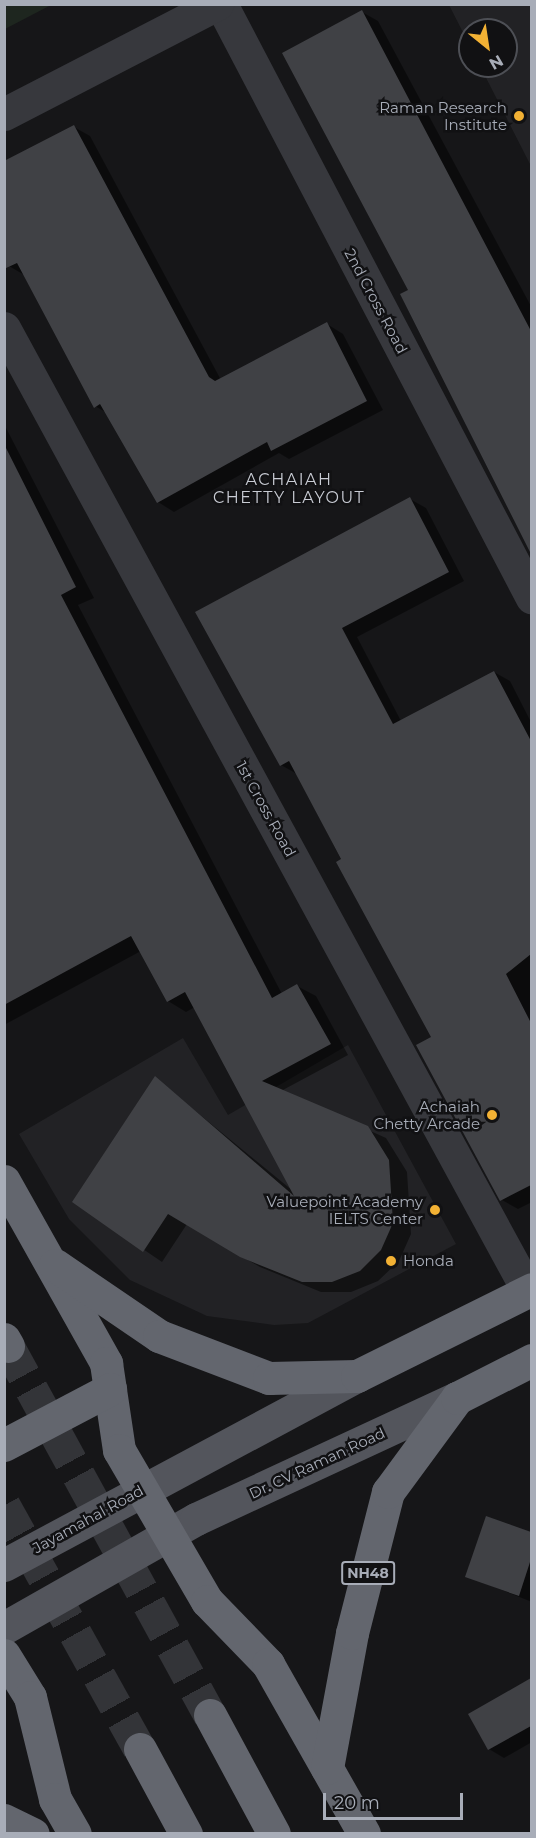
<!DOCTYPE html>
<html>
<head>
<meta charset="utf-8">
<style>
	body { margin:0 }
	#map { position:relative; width:536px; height:1838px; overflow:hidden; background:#161618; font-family:Montserrat,sans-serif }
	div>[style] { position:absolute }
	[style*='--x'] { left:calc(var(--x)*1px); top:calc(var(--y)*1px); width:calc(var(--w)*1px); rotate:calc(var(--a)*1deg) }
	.built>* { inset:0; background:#222225 }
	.green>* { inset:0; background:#1e261f }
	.shadow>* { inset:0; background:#0007 }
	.building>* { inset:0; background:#404145 }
	.highway-tunnel>* { height:33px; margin-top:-16.5px; transform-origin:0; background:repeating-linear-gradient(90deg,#333438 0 33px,transparent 0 49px) }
	.minor>* { height:33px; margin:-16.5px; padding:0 16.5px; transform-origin:16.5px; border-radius:16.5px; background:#37383d }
	.major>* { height:33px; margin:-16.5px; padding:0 16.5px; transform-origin:16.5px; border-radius:16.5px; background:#53555c }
	.highway>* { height:33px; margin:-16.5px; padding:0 16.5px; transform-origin:16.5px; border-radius:16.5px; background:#63666e }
	.dots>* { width:16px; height:16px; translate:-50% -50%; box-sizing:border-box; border:3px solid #111113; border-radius:50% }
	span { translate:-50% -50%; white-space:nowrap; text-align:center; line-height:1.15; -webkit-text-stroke:5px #111113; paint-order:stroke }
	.shield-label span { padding:2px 4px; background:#111113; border:2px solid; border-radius:4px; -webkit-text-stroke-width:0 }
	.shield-label { font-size:14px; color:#a8adb8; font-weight:700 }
	.poi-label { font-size:15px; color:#a8adb8 }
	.right { translate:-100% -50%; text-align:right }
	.left { translate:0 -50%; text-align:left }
	.street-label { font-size:15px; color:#a8adb8 }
	.neighbourhood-label { font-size:16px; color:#c9ccd4; letter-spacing:1.5px }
	.frame { position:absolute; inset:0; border:6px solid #a8adb8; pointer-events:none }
	.north { position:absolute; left:458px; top:18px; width:60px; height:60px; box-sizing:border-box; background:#111113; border:2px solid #4d4f55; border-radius:50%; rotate:150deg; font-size:16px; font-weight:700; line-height:24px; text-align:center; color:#a8adb8 }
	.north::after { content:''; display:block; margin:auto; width:21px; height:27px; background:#f2b134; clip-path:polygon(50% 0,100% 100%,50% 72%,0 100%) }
	.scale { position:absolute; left:323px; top:1793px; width:140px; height:27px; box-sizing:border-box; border:3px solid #a8adb8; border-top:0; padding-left:8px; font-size:18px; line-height:21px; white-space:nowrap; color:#a8adb8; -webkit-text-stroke:4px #111113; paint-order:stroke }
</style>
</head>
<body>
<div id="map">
	<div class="built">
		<i style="clip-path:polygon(449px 5px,531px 5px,531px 166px,480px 66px,506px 66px,506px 30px,470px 30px,470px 46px)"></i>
		<i style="clip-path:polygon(183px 1038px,228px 1115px,348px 1045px,456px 1244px,308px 1323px,274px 1325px,207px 1316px,130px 1280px,69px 1219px,19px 1134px)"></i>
	</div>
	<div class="green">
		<i style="clip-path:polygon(5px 4px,51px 4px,51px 5px,5px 29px)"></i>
	</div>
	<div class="shadow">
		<i style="clip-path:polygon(362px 12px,378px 21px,532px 308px,532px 553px,402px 295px,410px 290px)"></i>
		<i style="clip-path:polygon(74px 127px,90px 136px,221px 380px,327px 324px,343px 334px,383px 410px,289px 459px,279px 453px,174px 512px,158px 502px,107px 413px,95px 406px,26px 276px,9px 266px)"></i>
		<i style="clip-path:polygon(4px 424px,94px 598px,78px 605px,282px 994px,297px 986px,316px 996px,348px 1055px,281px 1091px,386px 1138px,407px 1172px,411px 1234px,399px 1261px,378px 1281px,351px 1292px,321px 1292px,260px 1267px,187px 1224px,162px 1262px,74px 1202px,155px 1078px,293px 1191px,195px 1007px,186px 1012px,168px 1001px,141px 951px,4px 1025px)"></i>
		<i style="clip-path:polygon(410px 499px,426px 508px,464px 581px,357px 637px,401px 721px,494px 672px,510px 681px,532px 724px,532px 1202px,518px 1209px,502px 1200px,433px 1038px,297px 774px,281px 765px,197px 613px)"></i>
		<i style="clip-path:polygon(487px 1518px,532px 1534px,532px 1602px,467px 1576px)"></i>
		<i style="clip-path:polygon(532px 1680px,532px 1742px,504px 1758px,489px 1749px,470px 1714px)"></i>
	</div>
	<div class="building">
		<i style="clip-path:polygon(362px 10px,531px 331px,531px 554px,400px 294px,408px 290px,282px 53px)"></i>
		<i style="clip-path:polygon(74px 125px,209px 377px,215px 381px,327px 322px,367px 401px,271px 451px,267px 442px,157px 503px,100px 404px,94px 408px,17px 263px,4px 269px,4px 161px)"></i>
		<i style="clip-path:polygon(4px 444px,76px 587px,61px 595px,272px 998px,297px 984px,331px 1044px,262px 1081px,368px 1126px,389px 1160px,393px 1223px,381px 1250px,360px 1271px,332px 1282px,302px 1282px,240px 1257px,168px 1214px,143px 1252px,72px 1202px,155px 1076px,294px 1196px,185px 992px,167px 1002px,131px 936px,4px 1005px)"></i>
		<i style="clip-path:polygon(410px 497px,449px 572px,342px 628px,393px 724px,494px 671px,531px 741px,531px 954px,506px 974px,531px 1023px,531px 1185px,500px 1201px,416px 1045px,431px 1037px,336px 862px,341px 859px,289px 761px,280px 766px,195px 612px)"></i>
		<i style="clip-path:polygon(486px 1516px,531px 1532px,531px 1559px,519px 1596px,465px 1577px)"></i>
		<i style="clip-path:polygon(531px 1678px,531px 1726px,488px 1750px,468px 1714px)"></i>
	</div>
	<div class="highway-tunnel">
		<i style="--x:8;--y:1346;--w:421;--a:61.3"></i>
		<i style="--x:4;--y:1505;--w:279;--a:60.9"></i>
	</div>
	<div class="minor">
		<i style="--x:221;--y:4;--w:670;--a:62.36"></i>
		<i style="--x:4;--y:114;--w:240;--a:-27.3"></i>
		<i style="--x:4;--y:328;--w:1096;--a:61.45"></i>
	</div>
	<div class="major">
		<i style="--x:4;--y:1565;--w:400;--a:-28.2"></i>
		<i style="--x:4;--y:1628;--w:221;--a:-29.6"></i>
		<i style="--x:196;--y:1519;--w:288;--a:-24.9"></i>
	</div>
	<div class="highway">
		<i style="--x:4;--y:1181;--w:209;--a:60.7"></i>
		<i style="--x:106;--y:1363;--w:88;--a:81.5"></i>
		<i style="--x:119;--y:1450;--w:175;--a:59.8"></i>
		<i style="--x:207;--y:1601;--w:88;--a:45.9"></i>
		<i style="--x:268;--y:1664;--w:195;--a:60.5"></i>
		<i style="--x:55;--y:1265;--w:126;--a:34.3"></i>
		<i style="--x:159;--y:1336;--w:118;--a:20.9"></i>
		<i style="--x:269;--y:1378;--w:88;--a:-1.3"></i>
		<i style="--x:357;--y:1376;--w:195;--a:-26.4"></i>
		<i style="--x:4;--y:1339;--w:8;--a:60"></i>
		<i style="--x:4;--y:1445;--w:120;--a:-27.8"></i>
		<i style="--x:4;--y:1655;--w:49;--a:58.2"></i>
		<i style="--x:30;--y:1697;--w:105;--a:76.2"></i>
		<i style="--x:55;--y:1799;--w:40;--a:60.3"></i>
		<i style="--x:210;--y:1715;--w:135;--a:61.7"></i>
		<i style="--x:140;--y:1749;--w:97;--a:61.6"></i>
		<i style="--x:327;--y:1768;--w:137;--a:-79.5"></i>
		<i style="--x:352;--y:1633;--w:146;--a:-75.7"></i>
		<i style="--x:388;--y:1492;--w:117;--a:-53.7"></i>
		<i style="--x:457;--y:1398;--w:84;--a:-26.9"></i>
		<i style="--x:4;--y:1820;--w:32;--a:26"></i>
	</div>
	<div class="dots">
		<i style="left:519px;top:116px;background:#f2b134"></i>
		<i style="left:492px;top:1115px;background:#f2b134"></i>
		<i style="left:435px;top:1210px;background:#f2b134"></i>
		<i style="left:391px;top:1261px;background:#f2b134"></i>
	</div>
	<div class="shield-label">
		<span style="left:368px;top:1573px">NH48</span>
	</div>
	<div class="poi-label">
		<span class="right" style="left:507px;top:116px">Raman Research<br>Institute</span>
		<span class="right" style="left:480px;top:1115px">Achaiah<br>Chetty Arcade</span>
		<span class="right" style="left:423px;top:1210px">Valuepoint Academy<br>IELTS Center</span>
		<span class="left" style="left:403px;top:1261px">Honda</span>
	</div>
	<div class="street-label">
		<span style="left:376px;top:301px;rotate:62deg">2nd Cross Road</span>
		<span style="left:266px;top:809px;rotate:61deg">1st Cross Road</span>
		<span style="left:317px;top:1463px;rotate:-25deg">Dr. CV Raman Road</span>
		<span style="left:88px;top:1519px;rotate:-29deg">Jayamahal Road</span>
	</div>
	<div class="neighbourhood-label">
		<span style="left:289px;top:489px">ACHAIAH<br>CHETTY LAYOUT</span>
	</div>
	<div class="frame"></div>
	<div class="north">N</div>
	<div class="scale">20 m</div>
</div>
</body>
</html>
